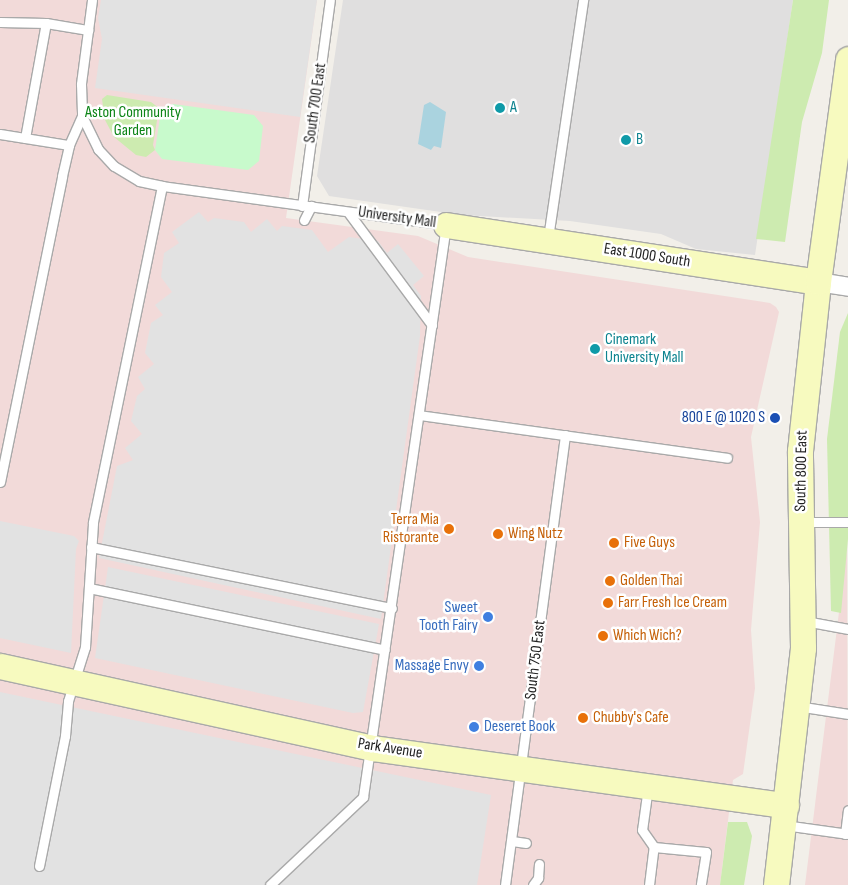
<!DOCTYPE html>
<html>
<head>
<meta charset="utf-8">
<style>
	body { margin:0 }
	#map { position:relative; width:848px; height:885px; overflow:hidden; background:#f2efe9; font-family:"Sofia Sans Condensed",sans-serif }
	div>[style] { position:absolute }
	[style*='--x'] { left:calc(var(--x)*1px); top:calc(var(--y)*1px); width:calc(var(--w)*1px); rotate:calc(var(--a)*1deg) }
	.residential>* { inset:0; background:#e0dfdf }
	.commercial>* { inset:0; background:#f2dad9 }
	.grass>* { inset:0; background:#cdebb0 }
	.park>* { inset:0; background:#c8facc }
	.parking>* { inset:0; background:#e2e2e2 }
	.water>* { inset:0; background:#aad3df }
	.roads { filter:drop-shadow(1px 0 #a9a9a9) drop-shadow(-1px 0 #a9a9a9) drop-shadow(0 1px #a9a9a9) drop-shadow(0 -1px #a9a9a9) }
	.lane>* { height:9px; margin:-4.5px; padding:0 4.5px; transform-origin:4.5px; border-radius:4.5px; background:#fff }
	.street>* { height:18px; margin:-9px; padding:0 9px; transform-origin:9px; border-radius:9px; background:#fff }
	.secondary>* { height:25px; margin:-12.5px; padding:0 12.5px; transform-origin:12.5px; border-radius:12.5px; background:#f7fabf }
	.dots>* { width:14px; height:14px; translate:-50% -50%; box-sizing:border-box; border:2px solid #fff; border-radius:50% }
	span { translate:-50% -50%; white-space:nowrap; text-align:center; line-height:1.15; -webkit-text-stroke:5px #fff; paint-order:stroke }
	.street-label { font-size:16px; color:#222 }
	.culture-label { font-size:16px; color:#0d838f }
	.left { translate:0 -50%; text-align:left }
	.park-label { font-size:16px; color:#0c8416 }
	.transit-label { font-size:16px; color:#164399 }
	.right { translate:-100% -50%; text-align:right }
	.food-label { font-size:16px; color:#c56008 }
	.shop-label { font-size:16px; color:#366cbe }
</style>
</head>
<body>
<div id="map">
	<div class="residential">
		<i style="clip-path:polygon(343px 0,793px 0,755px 255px,696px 249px,661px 234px,570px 221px,462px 215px,329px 196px,317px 176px)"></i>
	</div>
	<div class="commercial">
		<i style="clip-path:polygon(0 0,317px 0,286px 218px,418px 236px,468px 257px,770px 303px,776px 307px,779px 312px,751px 437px,760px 522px,751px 630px,755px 688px,743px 774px,733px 780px,720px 885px,0 885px)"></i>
		<i style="clip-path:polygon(847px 548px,848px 885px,805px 885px)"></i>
	</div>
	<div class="grass">
		<i style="clip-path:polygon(793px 0,829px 0,822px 53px,802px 122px,785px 242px,756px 239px)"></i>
		<i style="clip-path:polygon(107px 95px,151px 102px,159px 108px,153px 145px,155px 150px,146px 157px,136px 155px,114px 137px,105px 120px,102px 99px)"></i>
		<i style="clip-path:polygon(848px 313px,848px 539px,841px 613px,831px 611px,827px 439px,840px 332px)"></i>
		<i style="clip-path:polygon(728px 822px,747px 822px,752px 836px,744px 885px,720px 885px)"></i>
	</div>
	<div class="park">
		<i style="clip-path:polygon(173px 104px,254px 115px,263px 126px,259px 161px,248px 170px,162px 159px,155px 150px,161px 111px)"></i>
	</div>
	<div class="parking">
		<i style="clip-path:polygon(101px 0,317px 0,300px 117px,95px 88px,102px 39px,98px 18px)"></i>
		<i style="clip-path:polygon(199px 212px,208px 222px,214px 218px,244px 222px,251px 232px,267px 219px,277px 231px,282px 226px,312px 230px,328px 252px,349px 237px,378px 241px,387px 253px,398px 244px,424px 276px,413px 285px,421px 296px,420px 336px,381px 619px,99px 558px,117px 466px,133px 460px,125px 448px,142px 434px,131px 421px,137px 396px,145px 389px,138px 377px,154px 364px,145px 353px,151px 323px,163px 315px,155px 305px,172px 292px,161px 277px,164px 253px,179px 243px,172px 232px)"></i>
		<i style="clip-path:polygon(0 521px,74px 536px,79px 541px,76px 549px,71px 653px,0 638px)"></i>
		<i style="clip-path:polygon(108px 567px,379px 624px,363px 712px,353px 713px,95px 658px)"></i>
		<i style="clip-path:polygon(0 692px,491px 795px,477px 885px,0 885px)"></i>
	</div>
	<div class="water">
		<i style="clip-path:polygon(430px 102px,446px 112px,441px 148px,434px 146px,431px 150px,418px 144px,424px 105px)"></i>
	</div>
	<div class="roads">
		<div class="lane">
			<i style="--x:92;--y:0;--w:85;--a:97.5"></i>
			<i style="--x:81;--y:84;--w:32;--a:88"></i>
			<i style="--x:82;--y:116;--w:37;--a:64"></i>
			<i style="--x:98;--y:149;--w:23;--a:47"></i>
			<i style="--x:114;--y:166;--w:29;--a:31"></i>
			<i style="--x:139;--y:181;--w:24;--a:12"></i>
			<i style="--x:162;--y:186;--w:287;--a:7.8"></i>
			<i style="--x:446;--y:225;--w:578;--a:98.26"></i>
			<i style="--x:363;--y:797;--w:128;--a:136.6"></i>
			<i style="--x:0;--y:22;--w:46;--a:1.2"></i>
			<i style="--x:46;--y:23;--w:43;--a:9.5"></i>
			<i style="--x:0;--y:134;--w:70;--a:9.1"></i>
			<i style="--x:25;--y:138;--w:117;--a:-79.7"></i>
			<i style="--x:302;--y:206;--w:208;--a:-82.3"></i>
			<i style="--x:348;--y:212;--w:141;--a:53.4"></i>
			<i style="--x:304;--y:220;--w:16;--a:-63"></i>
			<i style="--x:548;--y:238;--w:241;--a:-81.6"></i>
			<i style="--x:419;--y:415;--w:311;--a:7.9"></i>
			<i style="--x:0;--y:482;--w:312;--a:-78.5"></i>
			<i style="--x:62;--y:176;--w:32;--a:-77"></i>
			<i style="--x:69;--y:145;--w:32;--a:-66"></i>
			<i style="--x:804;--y:522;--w:44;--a:0"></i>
			<i style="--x:91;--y:547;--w:307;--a:11.5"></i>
			<i style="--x:89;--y:588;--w:302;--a:11.8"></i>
			<i style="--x:805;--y:621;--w:44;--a:10.5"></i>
			<i style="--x:797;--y:706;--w:52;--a:8.9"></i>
			<i style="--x:648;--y:787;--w:43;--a:97.9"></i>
			<i style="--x:642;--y:830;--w:21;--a:55"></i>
			<i style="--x:784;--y:825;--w:65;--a:8"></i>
			<i style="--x:845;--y:834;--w:24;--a:-83"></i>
			<i style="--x:512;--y:841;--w:14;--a:8"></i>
			<i style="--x:39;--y:866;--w:133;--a:-78.7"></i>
			<i style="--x:65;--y:736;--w:35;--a:-85"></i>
			<i style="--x:68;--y:701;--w:57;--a:-72.5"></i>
			<i style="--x:85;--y:647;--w:125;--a:-86.3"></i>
			<i style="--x:93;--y:522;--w:343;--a:-78.4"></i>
			<i style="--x:505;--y:885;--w:454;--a:-82.4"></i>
			<i style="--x:533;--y:885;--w:9;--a:-54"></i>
			<i style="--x:538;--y:878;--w:14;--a:-86"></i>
			<i style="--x:649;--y:885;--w:38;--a:-83"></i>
			<i style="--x:654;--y:847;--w:52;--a:5.5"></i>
			<i style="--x:706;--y:852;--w:33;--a:99"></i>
		</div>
		<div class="street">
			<i style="--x:818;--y:282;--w:30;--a:9"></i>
		</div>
		<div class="secondary">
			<i style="--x:446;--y:225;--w:376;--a:8.7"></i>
			<i style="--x:0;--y:666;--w:382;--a:12.4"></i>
			<i style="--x:373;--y:748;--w:417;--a:7.9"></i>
			<i style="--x:776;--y:885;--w:239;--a:-83.5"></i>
			<i style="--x:803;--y:648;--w:197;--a:-90.9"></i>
			<i style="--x:800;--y:451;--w:170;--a:-83.9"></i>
			<i style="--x:818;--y:282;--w:225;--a:-82.3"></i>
		</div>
	</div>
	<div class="dots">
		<i style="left:500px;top:108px;background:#0f9aa8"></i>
		<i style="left:626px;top:140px;background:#0f9aa8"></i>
		<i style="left:595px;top:349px;background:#0f9aa8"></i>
		<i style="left:775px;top:418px;background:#1a4fb4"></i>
		<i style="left:449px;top:529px;background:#e8710a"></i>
		<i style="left:498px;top:534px;background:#e8710a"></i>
		<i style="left:614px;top:543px;background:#e8710a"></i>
		<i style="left:610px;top:581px;background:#e8710a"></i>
		<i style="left:608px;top:603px;background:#e8710a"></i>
		<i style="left:488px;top:617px;background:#3f7fe0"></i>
		<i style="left:603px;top:636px;background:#e8710a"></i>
		<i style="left:479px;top:666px;background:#3f7fe0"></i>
		<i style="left:583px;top:718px;background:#e8710a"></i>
		<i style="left:474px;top:727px;background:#3f7fe0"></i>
	</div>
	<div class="street-label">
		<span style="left:316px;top:103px;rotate:-82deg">South 700 East</span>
		<span style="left:397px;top:218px;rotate:8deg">University Mall</span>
		<span style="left:647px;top:256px;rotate:9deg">East 1000 South</span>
		<span style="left:802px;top:471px;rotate:-89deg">South 800 East</span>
		<span style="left:536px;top:660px;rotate:-83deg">South 750 East</span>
		<span style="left:390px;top:749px;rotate:9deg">Park Avenue</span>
	</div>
	<div class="culture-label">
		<span class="left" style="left:510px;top:108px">A</span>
		<span class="left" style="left:636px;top:140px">B</span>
		<span class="left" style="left:605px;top:349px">Cinemark<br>University Mall</span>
	</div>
	<div class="park-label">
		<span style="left:133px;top:122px">Aston Community<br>Garden</span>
	</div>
	<div class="transit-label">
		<span class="right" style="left:765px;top:418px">800 E @ 1020 S</span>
	</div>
	<div class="food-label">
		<span class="right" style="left:439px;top:529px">Terra Mia<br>Ristorante</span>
		<span class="left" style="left:508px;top:534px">Wing Nutz</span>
		<span class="left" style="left:624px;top:543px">Five Guys</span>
		<span class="left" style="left:620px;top:581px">Golden Thai</span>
		<span class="left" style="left:618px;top:603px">Farr Fresh Ice Cream</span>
		<span class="left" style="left:613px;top:636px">Which Wich?</span>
		<span class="left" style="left:593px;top:718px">Chubby's Cafe</span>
	</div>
	<div class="shop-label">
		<span class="right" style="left:478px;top:617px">Sweet<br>Tooth Fairy</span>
		<span class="right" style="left:469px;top:666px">Massage Envy</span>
		<span class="left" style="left:484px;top:727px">Deseret Book</span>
	</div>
</div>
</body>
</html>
